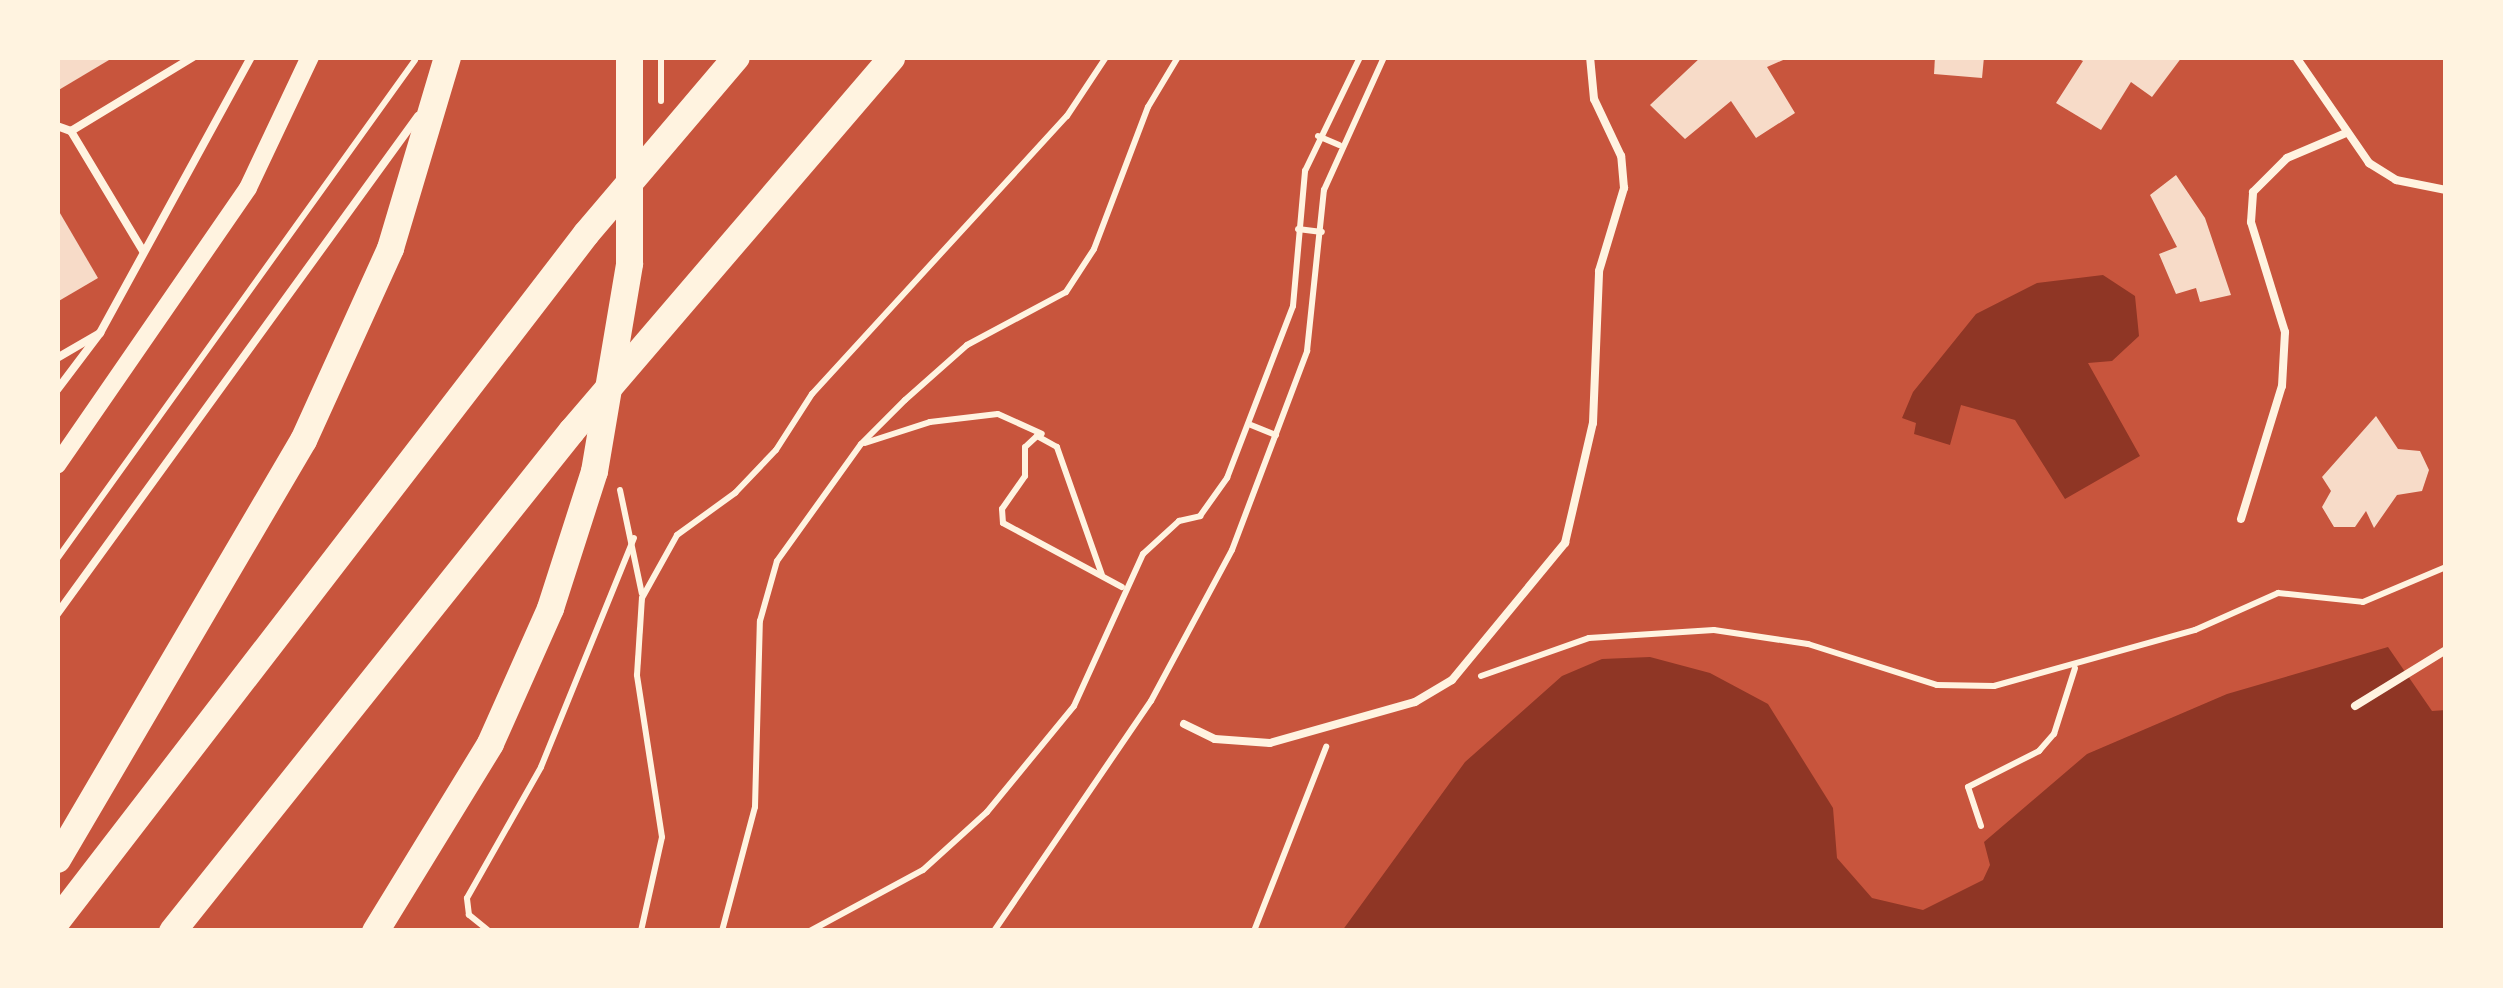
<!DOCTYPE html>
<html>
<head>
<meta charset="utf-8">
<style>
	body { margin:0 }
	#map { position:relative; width:2503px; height:988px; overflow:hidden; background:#c8553d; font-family:"Source Sans 3",sans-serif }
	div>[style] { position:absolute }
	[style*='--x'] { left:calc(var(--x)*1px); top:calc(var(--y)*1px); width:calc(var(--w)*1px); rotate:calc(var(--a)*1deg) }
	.water>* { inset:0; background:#8f3625 }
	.building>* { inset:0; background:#f7dbc8 }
	.path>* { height:6px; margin:-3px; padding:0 3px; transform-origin:3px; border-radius:3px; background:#fff3e0 }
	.service>* { height:8px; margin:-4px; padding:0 4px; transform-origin:4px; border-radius:4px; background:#fff3e0 }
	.tertiary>* { height:18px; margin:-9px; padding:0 9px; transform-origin:9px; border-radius:9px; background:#fff3e0 }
	.trunk>* { height:27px; margin:-13.5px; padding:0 13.5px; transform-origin:13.5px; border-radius:13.5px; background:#fff3e0 }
	.motorway>* { height:27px; margin:-13.5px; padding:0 13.5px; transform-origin:13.5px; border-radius:13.5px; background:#fff3e0 }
	span { translate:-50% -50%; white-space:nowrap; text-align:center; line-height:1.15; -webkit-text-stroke:9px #fff3e0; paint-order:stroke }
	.frame { position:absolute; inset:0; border:60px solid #fff3e0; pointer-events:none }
</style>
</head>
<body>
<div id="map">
	<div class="water">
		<i style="clip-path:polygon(2103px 275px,2135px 296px,2139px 336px,2112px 361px,2088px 363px,2140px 456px,2065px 499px,2015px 420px,1961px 405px,1950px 445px,1914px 434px,1916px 423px,1902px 418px,1913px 392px,1976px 314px,2037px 283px)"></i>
		<i style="clip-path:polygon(2388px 647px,2432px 711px,2446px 710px,2446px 931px,1342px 931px,1465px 762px,1562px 676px,1602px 659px,1650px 657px,1710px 673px,1768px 704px,1833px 808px,1837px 858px,1872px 898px,1923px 910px,1983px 880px,1990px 865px,1984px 842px,2087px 754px,2227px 694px)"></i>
	</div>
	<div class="building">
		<i style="clip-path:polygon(57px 57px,114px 57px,57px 91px)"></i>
		<i style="clip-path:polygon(1701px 57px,1790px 57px,1767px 67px,1795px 113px,1756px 138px,1731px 101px,1685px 139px,1650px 105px)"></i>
		<i style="clip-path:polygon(1935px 57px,1984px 57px,1982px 78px,1934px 74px)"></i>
		<i style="clip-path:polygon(2074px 57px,2182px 57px,2152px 97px,2131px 82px,2101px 130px,2056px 103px,2083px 61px)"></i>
		<i style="clip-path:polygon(2176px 175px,2205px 218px,2231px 295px,2200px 302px,2196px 288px,2176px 294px,2159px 254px,2177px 247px,2150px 195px)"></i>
		<i style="clip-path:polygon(57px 208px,98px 278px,57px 302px)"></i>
		<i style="clip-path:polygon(2376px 416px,2398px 449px,2420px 451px,2429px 470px,2422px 491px,2397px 495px,2374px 528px,2366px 511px,2355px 527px,2334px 527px,2322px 507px,2331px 491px,2322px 477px)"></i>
	</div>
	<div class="path">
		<i style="--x:661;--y:57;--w:44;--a:90"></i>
		<i style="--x:1318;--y:136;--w:23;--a:23"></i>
		<i style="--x:1298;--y:229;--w:24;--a:7"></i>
		<i style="--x:1251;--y:425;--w:27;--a:22"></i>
		<i style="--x:865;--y:443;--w:68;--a:-17.9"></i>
		<i style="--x:930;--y:422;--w:68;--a:-6.7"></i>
		<i style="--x:998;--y:414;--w:48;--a:24.4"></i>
		<i style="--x:620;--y:490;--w:106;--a:78.1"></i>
		<i style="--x:57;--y:559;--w:614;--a:-54.34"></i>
		<i style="--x:1102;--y:575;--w:136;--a:-109.4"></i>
		<i style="--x:1057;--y:447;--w:23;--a:-151"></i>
		<i style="--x:1037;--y:436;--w:16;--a:137"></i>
		<i style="--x:1025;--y:447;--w:29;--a:90"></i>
		<i style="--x:1025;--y:476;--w:40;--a:124.9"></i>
		<i style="--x:1002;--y:509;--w:14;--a:86"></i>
		<i style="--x:1003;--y:523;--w:135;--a:28.3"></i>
		<i style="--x:1481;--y:676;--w:114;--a:-19.4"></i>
		<i style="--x:1589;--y:638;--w:125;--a:-3.7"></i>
		<i style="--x:1714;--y:630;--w:95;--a:8.5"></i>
		<i style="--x:1808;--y:644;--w:135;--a:17.6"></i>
		<i style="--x:1937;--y:685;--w:57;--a:1"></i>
		<i style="--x:1994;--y:686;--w:209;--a:-15.6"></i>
		<i style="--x:2195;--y:630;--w:91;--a:-24"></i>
		<i style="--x:2278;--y:593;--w:85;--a:6"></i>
		<i style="--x:2363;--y:602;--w:90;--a:-22.9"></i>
		<i style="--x:1981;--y:826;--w:41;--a:-108.4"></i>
		<i style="--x:1968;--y:787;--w:80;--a:-26.9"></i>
		<i style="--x:2039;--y:751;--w:23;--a:-49"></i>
		<i style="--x:2054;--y:734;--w:69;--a:-72.3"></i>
		<i style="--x:489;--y:931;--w:26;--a:-141"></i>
		<i style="--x:469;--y:915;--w:17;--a:-97"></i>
		<i style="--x:467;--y:898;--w:150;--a:-60.5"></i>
		<i style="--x:541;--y:767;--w:247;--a:-67.9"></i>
		<i style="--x:641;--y:931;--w:96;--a:-77.4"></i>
		<i style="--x:662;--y:837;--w:164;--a:-98.8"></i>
		<i style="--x:637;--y:675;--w:77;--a:-86.3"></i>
		<i style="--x:642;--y:598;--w:72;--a:-60.9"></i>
		<i style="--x:677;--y:535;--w:72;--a:-35.9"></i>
		<i style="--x:735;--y:493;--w:59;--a:-46.4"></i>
		<i style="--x:776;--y:450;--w:67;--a:-57.3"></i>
		<i style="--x:812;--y:394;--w:377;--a:-47.5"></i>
		<i style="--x:1067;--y:116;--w:71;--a:-56.5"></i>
		<i style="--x:722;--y:931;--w:128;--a:-75.1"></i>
		<i style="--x:755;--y:807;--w:186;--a:-88.5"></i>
		<i style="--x:760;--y:621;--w:62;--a:-74.2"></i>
		<i style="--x:777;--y:561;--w:144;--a:-54.3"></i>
		<i style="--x:861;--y:444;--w:62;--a:-45"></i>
		<i style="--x:905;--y:400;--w:83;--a:-41.6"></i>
		<i style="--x:967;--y:345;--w:112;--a:-28.2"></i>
		<i style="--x:1066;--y:292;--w:51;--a:-56.9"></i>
		<i style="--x:1094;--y:249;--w:152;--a:-69.2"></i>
		<i style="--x:1148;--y:107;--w:58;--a:-59"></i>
		<i style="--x:810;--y:931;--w:128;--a:-28.4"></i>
		<i style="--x:923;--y:870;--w:86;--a:-42.2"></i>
		<i style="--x:987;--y:812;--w:137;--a:-50.6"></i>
		<i style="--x:1074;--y:706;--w:167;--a:-65.6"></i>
		<i style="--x:1143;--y:554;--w:49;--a:-42.5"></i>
		<i style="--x:1179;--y:521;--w:22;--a:-13"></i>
		<i style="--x:1200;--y:516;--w:47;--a:-54.6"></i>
		<i style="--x:1227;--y:478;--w:184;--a:-69"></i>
		<i style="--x:1293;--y:306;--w:136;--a:-84.9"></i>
		<i style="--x:1305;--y:171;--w:127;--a:-64.2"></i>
		<i style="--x:994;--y:931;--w:278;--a:-55.7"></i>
		<i style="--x:1151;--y:701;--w:171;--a:-61.8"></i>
		<i style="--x:1232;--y:550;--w:213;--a:-69.3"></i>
		<i style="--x:1307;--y:351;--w:162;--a:-84"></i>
		<i style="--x:1324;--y:190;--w:146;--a:-65.7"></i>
		<i style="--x:1254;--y:931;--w:198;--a:-68.6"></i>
	</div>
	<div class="service">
		<i style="--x:2296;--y:57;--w:129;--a:55.4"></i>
		<i style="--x:2369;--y:163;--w:32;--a:32"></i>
		<i style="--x:2396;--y:180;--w:51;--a:11.3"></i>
		<i style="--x:57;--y:126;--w:15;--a:20"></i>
		<i style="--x:143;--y:251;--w:140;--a:-121"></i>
		<i style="--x:71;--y:131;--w:143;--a:-31.2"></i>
		<i style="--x:100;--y:333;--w:315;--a:-61.3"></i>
		<i style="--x:57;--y:358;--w:50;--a:-30.2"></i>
		<i style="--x:100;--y:333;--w:71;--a:127"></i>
		<i style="--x:2241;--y:519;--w:139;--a:-72.9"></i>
		<i style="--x:2282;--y:386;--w:54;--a:-86.8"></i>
		<i style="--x:2285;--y:332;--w:115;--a:-107.2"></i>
		<i style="--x:2251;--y:222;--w:30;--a:-86"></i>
		<i style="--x:2253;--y:192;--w:48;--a:-45"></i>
		<i style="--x:2287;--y:158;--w:64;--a:-23"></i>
		<i style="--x:57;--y:614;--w:615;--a:-54.06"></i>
		<i style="--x:2355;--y:706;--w:107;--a:-31.6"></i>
		<i style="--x:1184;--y:724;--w:34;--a:26"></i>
		<i style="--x:1215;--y:739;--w:55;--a:4.2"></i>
		<i style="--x:1270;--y:743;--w:151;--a:-15.8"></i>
		<i style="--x:1415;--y:702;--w:43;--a:-30.7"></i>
		<i style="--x:1452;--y:680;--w:178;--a:-50.5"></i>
		<i style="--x:1565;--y:543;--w:123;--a:-76.9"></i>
		<i style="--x:1593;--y:423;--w:152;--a:-87.7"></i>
		<i style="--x:1599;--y:271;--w:87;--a:-73.2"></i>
		<i style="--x:1624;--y:188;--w:32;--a:-95"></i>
		<i style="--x:1621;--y:156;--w:63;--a:-115.3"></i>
		<i style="--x:1594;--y:99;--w:42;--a:-95.4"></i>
	</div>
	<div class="tertiary">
		<i style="--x:57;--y:465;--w:336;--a:-55.4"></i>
		<i style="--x:248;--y:188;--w:145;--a:-64.7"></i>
	</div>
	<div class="trunk">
		<i style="--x:57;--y:859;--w:486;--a:-59.6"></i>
		<i style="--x:303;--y:440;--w:211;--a:-65.6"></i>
		<i style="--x:390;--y:248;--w:199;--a:-73.4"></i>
		<i style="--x:57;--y:920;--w:867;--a:-52.4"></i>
		<i style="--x:586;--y:233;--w:231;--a:-49.6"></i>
		<i style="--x:375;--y:931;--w:220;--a:-58.5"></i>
		<i style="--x:490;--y:743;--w:148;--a:-66"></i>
		<i style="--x:550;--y:608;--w:144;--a:-72.2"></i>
		<i style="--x:594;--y:471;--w:211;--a:-80.4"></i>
		<i style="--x:629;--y:263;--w:206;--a:-90"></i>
	</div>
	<div class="motorway">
		<i style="--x:172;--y:931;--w:640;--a:-51.41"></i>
		<i style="--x:571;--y:431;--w:492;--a:-49.4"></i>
	</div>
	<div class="frame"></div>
</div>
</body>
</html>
